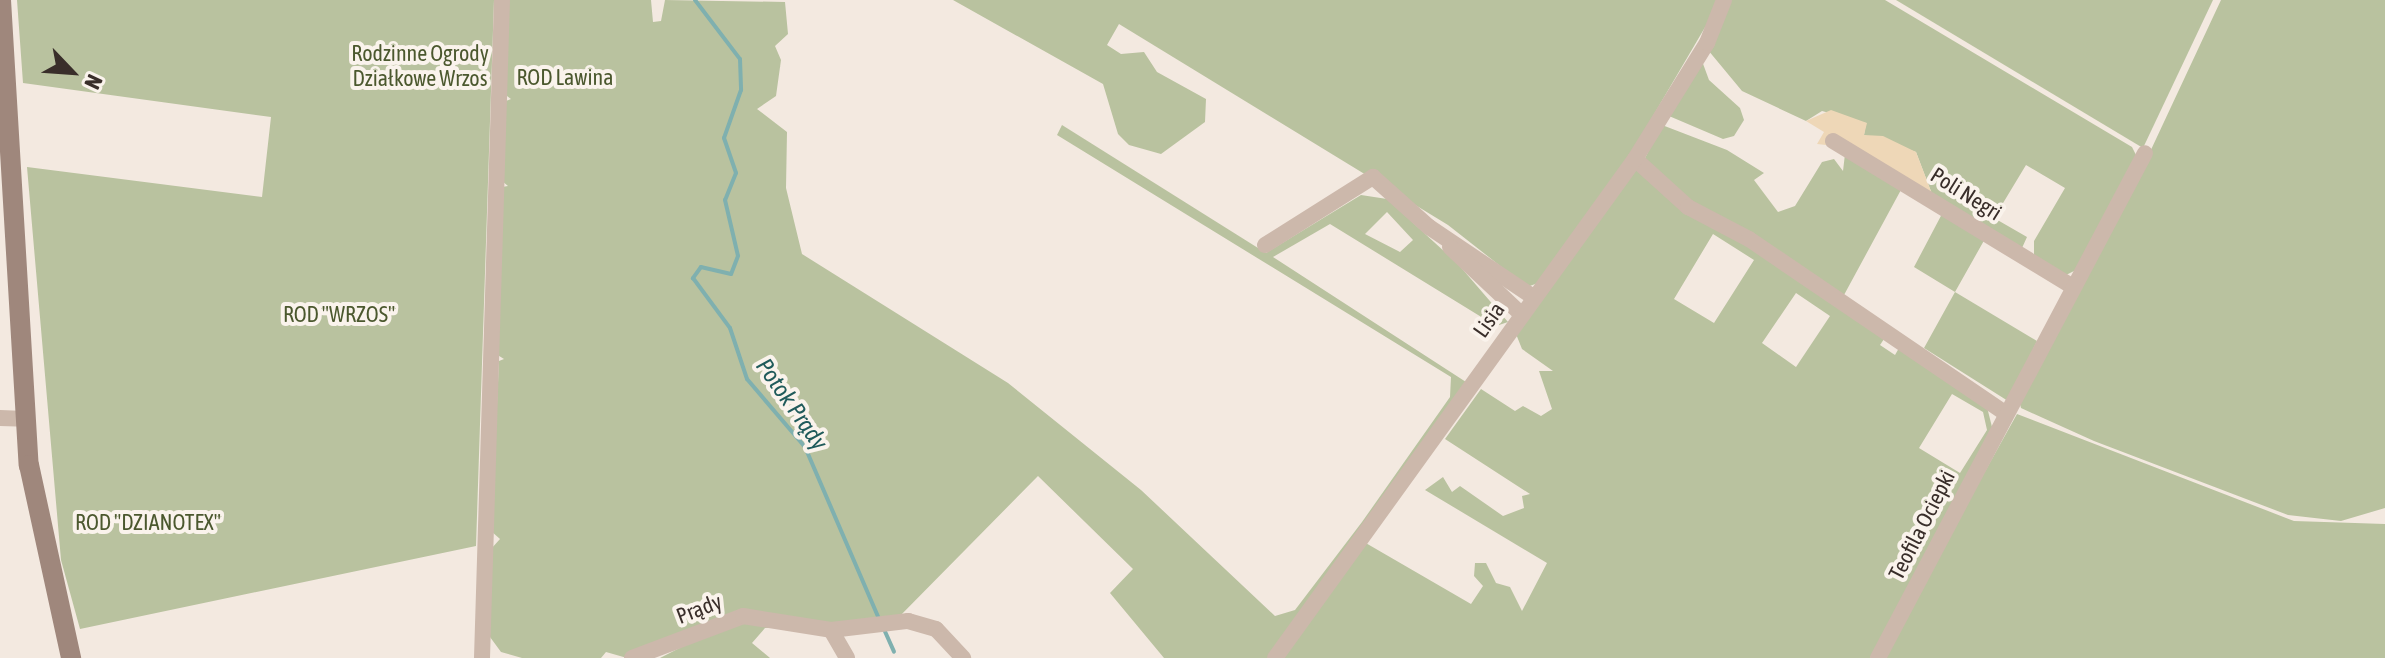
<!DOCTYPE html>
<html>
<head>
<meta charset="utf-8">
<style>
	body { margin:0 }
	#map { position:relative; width:2385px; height:658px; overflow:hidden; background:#f3e9e0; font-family:"Asap Condensed",sans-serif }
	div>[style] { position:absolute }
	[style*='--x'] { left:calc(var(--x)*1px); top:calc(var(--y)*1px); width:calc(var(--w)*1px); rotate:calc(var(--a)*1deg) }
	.green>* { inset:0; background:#b9c29f }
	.sand>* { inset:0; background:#eed7b7 }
	.stream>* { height:4px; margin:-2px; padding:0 2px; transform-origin:2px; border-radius:2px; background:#7fb0af }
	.street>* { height:16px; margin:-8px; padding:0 8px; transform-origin:8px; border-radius:8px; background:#ccb8ab }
	.secondary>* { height:20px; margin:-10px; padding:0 10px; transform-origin:10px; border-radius:10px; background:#9f877c }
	span { translate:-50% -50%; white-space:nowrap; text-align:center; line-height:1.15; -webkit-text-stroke:8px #faf3ec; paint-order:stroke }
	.park-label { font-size:22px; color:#4b582e }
	.street-label { font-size:22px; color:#392e2a }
	.water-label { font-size:24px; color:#205b5b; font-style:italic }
	.north { position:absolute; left:32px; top:32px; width:80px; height:80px; -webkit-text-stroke:6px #faf3ec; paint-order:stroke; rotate:115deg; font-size:22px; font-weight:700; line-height:32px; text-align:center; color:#392e2a }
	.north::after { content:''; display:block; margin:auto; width:28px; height:36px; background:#392e2a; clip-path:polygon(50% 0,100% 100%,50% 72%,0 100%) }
</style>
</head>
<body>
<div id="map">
	<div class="green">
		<i style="clip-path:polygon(17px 0,494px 0,476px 546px,80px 629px,61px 560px,27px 167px,262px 197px,271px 117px,23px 83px)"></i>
		<i style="clip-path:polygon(evenodd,504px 0,651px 0,653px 22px,661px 21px,665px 0,785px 2px,788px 34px,775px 46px,781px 60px,776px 96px,757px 109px,787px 132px,786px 188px,802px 254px,1008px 383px,1141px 490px,1275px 616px,1295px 610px,1362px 522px,1450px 397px,1451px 377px,1057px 135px,1062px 125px,1266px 253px,1361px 195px,1387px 199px,1458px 264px,1508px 322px,1496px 326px,1330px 224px,1273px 257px,1466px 382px,1270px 658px,1164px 658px,1110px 593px,1133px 569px,1038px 476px,896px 620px,765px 628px,752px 643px,770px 658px,660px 658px,746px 614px,627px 658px,606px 652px,601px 658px,522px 658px,501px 652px,490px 637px,491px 549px,500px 539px,491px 531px,499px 361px,504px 359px,496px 354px,502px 187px,508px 186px,502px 181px,503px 102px,511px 99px,503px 93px,504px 0,1387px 212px,1413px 240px,1400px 252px,1365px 234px,1387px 212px)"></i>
		<i style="clip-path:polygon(953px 0,1721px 0,1619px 174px,1538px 283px,1527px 287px,1448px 225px,1119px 24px,1107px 45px,1121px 54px,1144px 52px,1157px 72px,1206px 99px,1205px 122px,1161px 154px,1129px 145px,1118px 134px,1103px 84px)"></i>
		<i style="clip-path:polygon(1731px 0,1885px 0,2132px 147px,2136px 155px,2076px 270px,2066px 275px,2034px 255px,2034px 241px,2065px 188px,2026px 165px,1994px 218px,2027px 237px,2022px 248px,1932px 194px,1916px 152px,1864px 135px,1866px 123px,1822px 111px,1806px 121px,1742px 91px,1708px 50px)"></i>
		<i style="clip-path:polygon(1896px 0,2213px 0,2143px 148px)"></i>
		<i style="clip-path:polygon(2221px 0,2385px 0,2385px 508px,2341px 521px,2288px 515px,2094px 441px,2021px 408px,2019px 400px,2149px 154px)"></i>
		<i style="clip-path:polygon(1702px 61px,1709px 80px,1740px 108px,1744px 120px,1734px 136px,1723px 139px,1669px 116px)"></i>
		<i style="clip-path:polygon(1662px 125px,1727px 150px,1764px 173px,1754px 180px,1778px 212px,1795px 206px,1822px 162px,1834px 159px,1843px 171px,1845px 154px,1902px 188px,1844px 295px,1710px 215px,1643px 162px)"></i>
		<i style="clip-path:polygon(evenodd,1635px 166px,1884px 339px,1880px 345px,1895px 355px,1899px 348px,1987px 407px,1992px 427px,1870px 658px,1280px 658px,1364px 542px,1471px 604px,1483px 586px,1474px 576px,1475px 563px,1486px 563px,1496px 583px,1510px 587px,1522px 611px,1547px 563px,1425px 490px,1443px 477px,1452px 492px,1460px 486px,1503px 516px,1524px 508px,1522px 496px,1530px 494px,1445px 439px,1481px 389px,1515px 411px,1523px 406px,1541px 416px,1552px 409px,1539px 371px,1553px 371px,1522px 349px,1516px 334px,1635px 166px,1713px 234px,1754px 260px,1714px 323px,1674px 299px,1713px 234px,1635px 166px,1796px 293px,1830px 316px,1796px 367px,1762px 343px,1796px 293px,1635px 166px,1952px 394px,1983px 412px,1987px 430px,1960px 473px,1919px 448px,1952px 394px)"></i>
		<i style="clip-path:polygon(1943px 212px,1986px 237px,1955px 292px,2037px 341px,2008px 401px,1924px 348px,1955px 292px,1914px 267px)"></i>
		<i style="clip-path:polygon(2017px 414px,2294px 521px,2385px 524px,2385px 658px,1881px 658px)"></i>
	</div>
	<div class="sand">
		<i style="clip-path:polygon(1831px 110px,1867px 123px,1864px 135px,1883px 136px,1916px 152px,1932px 194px,1832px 134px,1826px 145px,1817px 144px,1824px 132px,1806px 121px)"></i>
	</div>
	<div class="stream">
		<i style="--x:695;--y:0;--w:74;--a:52.7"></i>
		<i style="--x:740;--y:59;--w:31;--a:88"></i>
		<i style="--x:741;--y:90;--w:51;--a:109.5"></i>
		<i style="--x:724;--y:138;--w:37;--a:71"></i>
		<i style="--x:736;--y:173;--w:29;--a:112"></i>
		<i style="--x:725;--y:200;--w:57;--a:76.9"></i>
		<i style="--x:738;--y:256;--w:19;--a:111"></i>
		<i style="--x:731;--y:274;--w:31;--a:-167"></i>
		<i style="--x:701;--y:267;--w:14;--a:126"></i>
		<i style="--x:693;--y:278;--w:62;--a:53.5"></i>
		<i style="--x:730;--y:328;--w:54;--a:71.6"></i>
		<i style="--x:747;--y:379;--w:89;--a:49.5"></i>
		<i style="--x:805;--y:447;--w:187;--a:66.7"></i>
		<i style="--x:883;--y:627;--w:27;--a:66"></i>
	</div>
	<div class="street">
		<i style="--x:1833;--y:141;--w:281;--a:31.3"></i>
		<i style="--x:1635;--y:159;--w:72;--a:42.2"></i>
		<i style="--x:1688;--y:207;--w:69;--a:27.7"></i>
		<i style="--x:1749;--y:239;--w:310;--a:34.2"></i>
		<i style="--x:1265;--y:245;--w:128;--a:-32.2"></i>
		<i style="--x:1373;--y:177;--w:75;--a:41.8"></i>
		<i style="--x:1429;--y:227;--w:125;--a:33.9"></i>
		<i style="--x:1450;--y:247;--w:98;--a:43.3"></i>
		<i style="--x:0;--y:418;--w:25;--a:2"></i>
		<i style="--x:831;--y:630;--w:78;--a:-6.7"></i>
		<i style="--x:908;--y:621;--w:29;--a:16"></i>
		<i style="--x:936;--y:629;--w:40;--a:47"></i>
		<i style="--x:482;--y:658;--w:658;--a:-88.26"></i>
		<i style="--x:632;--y:658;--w:119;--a:-20.7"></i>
		<i style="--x:743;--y:616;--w:89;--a:9"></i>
		<i style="--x:831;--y:630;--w:32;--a:60"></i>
		<i style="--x:1275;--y:658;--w:615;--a:-54.19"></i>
		<i style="--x:1635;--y:159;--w:137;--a:-58.2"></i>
		<i style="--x:1707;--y:43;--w:46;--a:-68.4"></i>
		<i style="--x:1878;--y:658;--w:571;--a:-62.13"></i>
	</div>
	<div class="secondary">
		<i style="--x:1;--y:0;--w:466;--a:86.6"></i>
		<i style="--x:29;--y:465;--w:198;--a:77.7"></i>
	</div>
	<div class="park-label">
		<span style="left:420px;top:66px">Rodzinne Ogrody<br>Działkowe Wrzos</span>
		<span style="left:565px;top:78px">ROD Lawina</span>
		<span style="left:339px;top:315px">ROD "WRZOS"</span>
		<span style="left:148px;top:523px">ROD "DZIANOTEX"</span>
	</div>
	<div class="street-label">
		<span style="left:1966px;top:194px;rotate:32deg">Poli Negri</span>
		<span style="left:1489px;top:320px;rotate:-55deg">Lisia</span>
		<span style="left:1922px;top:525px;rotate:-63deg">Teofila Ociepki</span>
		<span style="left:699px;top:609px;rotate:-21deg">Prądy</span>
	</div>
	<div class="water-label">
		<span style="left:792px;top:404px;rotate:55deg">Potok Prądy</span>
	</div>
	<div class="north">N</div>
</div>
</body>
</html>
